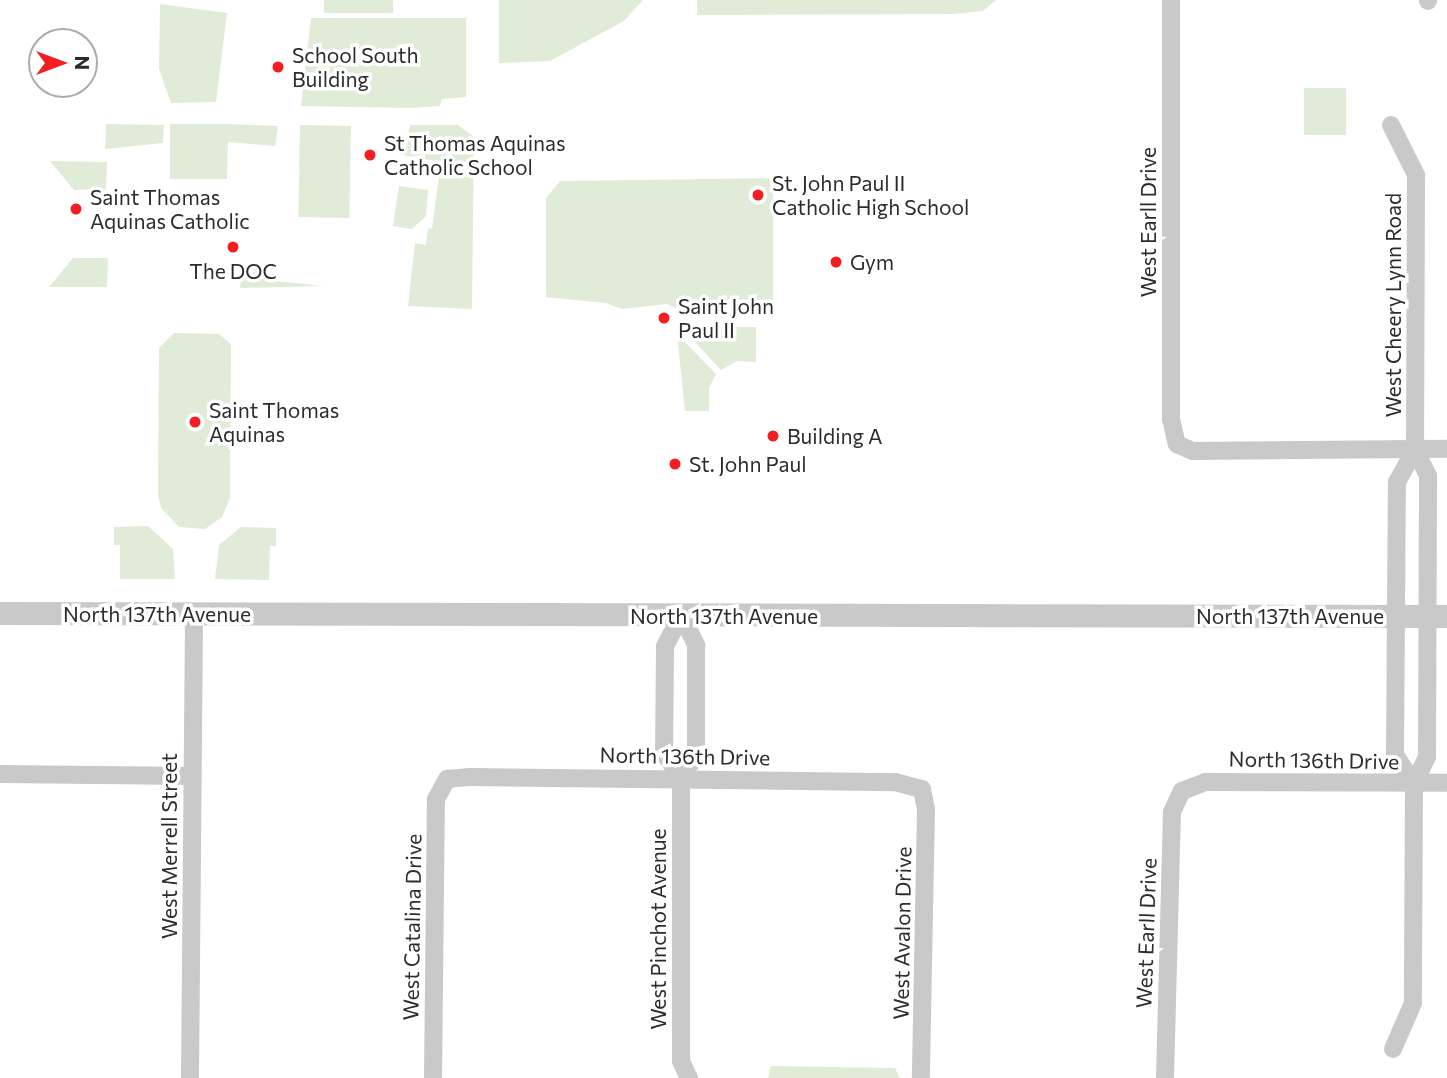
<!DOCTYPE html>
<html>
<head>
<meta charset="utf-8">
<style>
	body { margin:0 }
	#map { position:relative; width:1447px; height:1078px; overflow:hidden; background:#fff; font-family:Commissioner,sans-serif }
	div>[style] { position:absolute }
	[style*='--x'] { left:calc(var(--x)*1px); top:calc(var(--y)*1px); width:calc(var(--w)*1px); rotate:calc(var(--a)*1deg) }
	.green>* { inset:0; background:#e1ecd8; transform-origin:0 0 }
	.minor>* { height:18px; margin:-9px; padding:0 9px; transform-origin:9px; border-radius:9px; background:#c9c9c9 }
	.tertiary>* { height:23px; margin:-11.5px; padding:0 11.5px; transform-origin:11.5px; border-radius:11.5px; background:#c9c9c9 }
	.dots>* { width:19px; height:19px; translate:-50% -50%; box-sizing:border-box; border:4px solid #fff; border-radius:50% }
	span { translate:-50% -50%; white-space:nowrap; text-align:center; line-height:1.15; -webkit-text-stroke:7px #fff; paint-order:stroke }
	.poi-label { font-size:21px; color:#2c2c2c }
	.left { translate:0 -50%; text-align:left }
	.street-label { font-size:21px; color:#2c2c2c }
	.north { position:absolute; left:28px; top:28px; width:70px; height:70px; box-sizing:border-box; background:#fff; border:2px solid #ababab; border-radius:50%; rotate:90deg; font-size:19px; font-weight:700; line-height:28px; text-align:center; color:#2c2c2c }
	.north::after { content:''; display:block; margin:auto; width:24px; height:32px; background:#f31e21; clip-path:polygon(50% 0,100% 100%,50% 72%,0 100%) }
</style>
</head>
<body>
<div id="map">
	<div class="green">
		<i style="left:324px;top:0;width:69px;height:13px"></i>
		<i style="clip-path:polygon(499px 0,643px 0,624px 21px,550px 61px,499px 63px)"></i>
		<i style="clip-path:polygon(697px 0,996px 0,983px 11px,954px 14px,697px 15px)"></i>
		<i style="clip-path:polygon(160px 4px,227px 13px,216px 102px,171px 103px,159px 69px)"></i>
		<i style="clip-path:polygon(311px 18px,466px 18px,466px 97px,442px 99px,440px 106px,411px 108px,301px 106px)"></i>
		<i style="left:1304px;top:88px;width:42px;height:47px"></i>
		<i style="clip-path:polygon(106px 124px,164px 125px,163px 143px,105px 149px)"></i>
		<i style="clip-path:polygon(170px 124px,228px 124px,278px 126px,275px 146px,228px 142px,227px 179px,170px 179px)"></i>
		<i style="left:300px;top:125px;width:51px;height:92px;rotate:1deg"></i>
		<i style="clip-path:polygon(410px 125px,458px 125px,474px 137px,472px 309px,408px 306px,415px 243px,426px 245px,428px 228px,432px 229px,441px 162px,403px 155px)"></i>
		<i style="clip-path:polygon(50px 161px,107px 162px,106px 189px,74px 190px)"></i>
		<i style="clip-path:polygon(773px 178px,773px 308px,676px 308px,667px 304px,622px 309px,605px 303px,546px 297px,546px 198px,560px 181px)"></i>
		<i style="clip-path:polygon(399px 186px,428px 190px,426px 216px,412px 229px,393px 226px)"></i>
		<i style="clip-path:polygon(73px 258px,108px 258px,107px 287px,49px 287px)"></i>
		<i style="clip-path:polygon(253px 272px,265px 274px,265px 280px,323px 286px,240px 288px,241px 274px,252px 276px)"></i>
		<i style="clip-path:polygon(681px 327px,756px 327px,756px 362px,737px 361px,721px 370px)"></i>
		<i style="clip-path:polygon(174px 333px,219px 334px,231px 344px,230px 498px,222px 517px,205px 529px,179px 527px,161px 508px,158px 495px,159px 348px)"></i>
		<i style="clip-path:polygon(677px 334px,716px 374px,709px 388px,709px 411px,685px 411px)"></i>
		<i style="clip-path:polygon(148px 526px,173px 549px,175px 579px,120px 579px,120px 545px,114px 545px,114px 527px)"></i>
		<i style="clip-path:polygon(241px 527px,276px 528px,276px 546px,270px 546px,269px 580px,215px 579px,219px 545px)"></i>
		<i style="clip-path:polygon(771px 1066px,895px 1068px,900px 1078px,768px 1078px)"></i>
	</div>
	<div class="minor">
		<i style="--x:1171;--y:0;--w:419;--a:90"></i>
		<i style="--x:1171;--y:419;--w:26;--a:77"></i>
		<i style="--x:1177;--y:444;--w:17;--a:24"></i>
		<i style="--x:1193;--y:451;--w:254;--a:-0.5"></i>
		<i style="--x:1428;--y:0;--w:1;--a:90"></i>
		<i style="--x:1391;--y:125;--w:56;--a:63.4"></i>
		<i style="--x:1416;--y:175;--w:275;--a:90.2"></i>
		<i style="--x:1415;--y:450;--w:29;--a:63"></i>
		<i style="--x:1428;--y:476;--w:281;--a:90.2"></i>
		<i style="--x:1427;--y:757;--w:30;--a:116"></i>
		<i style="--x:1414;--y:784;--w:219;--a:90.3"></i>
		<i style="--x:1413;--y:1003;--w:50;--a:113.5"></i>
		<i style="--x:681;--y:615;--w:34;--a:63"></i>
		<i style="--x:696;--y:645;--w:110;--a:90"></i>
		<i style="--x:696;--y:755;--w:27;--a:123"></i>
		<i style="--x:681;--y:778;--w:283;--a:90"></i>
		<i style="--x:681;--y:1061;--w:19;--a:65"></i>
		<i style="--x:681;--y:615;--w:36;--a:117"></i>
		<i style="--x:665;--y:647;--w:106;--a:90.5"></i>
		<i style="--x:664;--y:753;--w:30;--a:56"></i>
		<i style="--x:0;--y:774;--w:192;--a:0.6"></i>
		<i style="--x:1414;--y:784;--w:35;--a:-123"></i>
		<i style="--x:1395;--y:755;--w:273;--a:-89.6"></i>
		<i style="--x:1397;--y:482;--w:37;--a:-61"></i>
		<i style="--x:190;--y:1078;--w:464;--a:-89.5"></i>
		<i style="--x:433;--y:1078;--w:279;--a:-89.4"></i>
		<i style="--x:436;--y:799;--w:23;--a:-61"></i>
		<i style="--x:447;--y:779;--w:24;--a:-5"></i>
		<i style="--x:471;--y:777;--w:424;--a:0.7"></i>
		<i style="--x:895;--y:782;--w:28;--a:15"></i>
		<i style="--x:922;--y:789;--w:20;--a:79"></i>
		<i style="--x:926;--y:809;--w:269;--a:91.1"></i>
		<i style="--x:1165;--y:1078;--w:266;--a:-88.5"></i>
		<i style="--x:1172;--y:812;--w:23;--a:-65"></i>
		<i style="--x:1182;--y:791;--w:25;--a:-21"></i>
		<i style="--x:1205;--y:782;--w:242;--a:0.2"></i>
	</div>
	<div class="tertiary">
		<i style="--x:0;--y:613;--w:1447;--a:0.12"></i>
	</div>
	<div class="dots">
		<i style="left:278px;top:67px;background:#f31e21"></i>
		<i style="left:370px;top:155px;background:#f31e21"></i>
		<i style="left:758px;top:195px;background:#f31e21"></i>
		<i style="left:76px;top:209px;background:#f31e21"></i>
		<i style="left:233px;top:247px;background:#f31e21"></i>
		<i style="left:836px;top:262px;background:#f31e21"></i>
		<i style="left:664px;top:318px;background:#f31e21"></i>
		<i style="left:195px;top:422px;background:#f31e21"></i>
		<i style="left:773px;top:436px;background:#f31e21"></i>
		<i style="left:675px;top:464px;background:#f31e21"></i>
	</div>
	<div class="poi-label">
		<span class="left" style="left:292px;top:67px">School South<br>Building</span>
		<span class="left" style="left:384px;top:155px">St Thomas Aquinas<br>Catholic School</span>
		<span class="left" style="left:772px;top:195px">St. John Paul II<br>Catholic High School</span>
		<span class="left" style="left:90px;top:209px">Saint Thomas<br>Aquinas Catholic</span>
		<span class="left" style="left:850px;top:262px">Gym</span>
		<span style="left:233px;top:271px">The DOC</span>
		<span class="left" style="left:678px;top:318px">Saint John<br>Paul II</span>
		<span class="left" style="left:209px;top:422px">Saint Thomas<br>Aquinas</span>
		<span class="left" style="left:787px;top:436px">Building A</span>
		<span class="left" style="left:689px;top:464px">St. John Paul</span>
	</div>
	<div class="street-label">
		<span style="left:1148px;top:222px;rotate:-90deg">West Earll Drive</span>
		<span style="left:1393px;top:305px;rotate:-90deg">West Cheery Lynn Road</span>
		<span style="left:157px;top:614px">North 137th Avenue</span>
		<span style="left:724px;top:616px">North 137th Avenue</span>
		<span style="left:1290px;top:616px">North 137th Avenue</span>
		<span style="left:685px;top:756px;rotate:1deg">North 136th Drive</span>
		<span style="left:1314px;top:760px;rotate:1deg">North 136th Drive</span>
		<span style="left:169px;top:846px;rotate:-90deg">West Merrell Street</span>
		<span style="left:412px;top:927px;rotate:-89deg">West Catalina Drive</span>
		<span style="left:658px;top:929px;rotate:-90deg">West Pinchot Avenue</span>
		<span style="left:902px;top:933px;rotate:-89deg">West Avalon Drive</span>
		<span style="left:1146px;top:933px;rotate:-88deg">West Earll Drive</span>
	</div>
	<div class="north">N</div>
</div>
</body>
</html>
